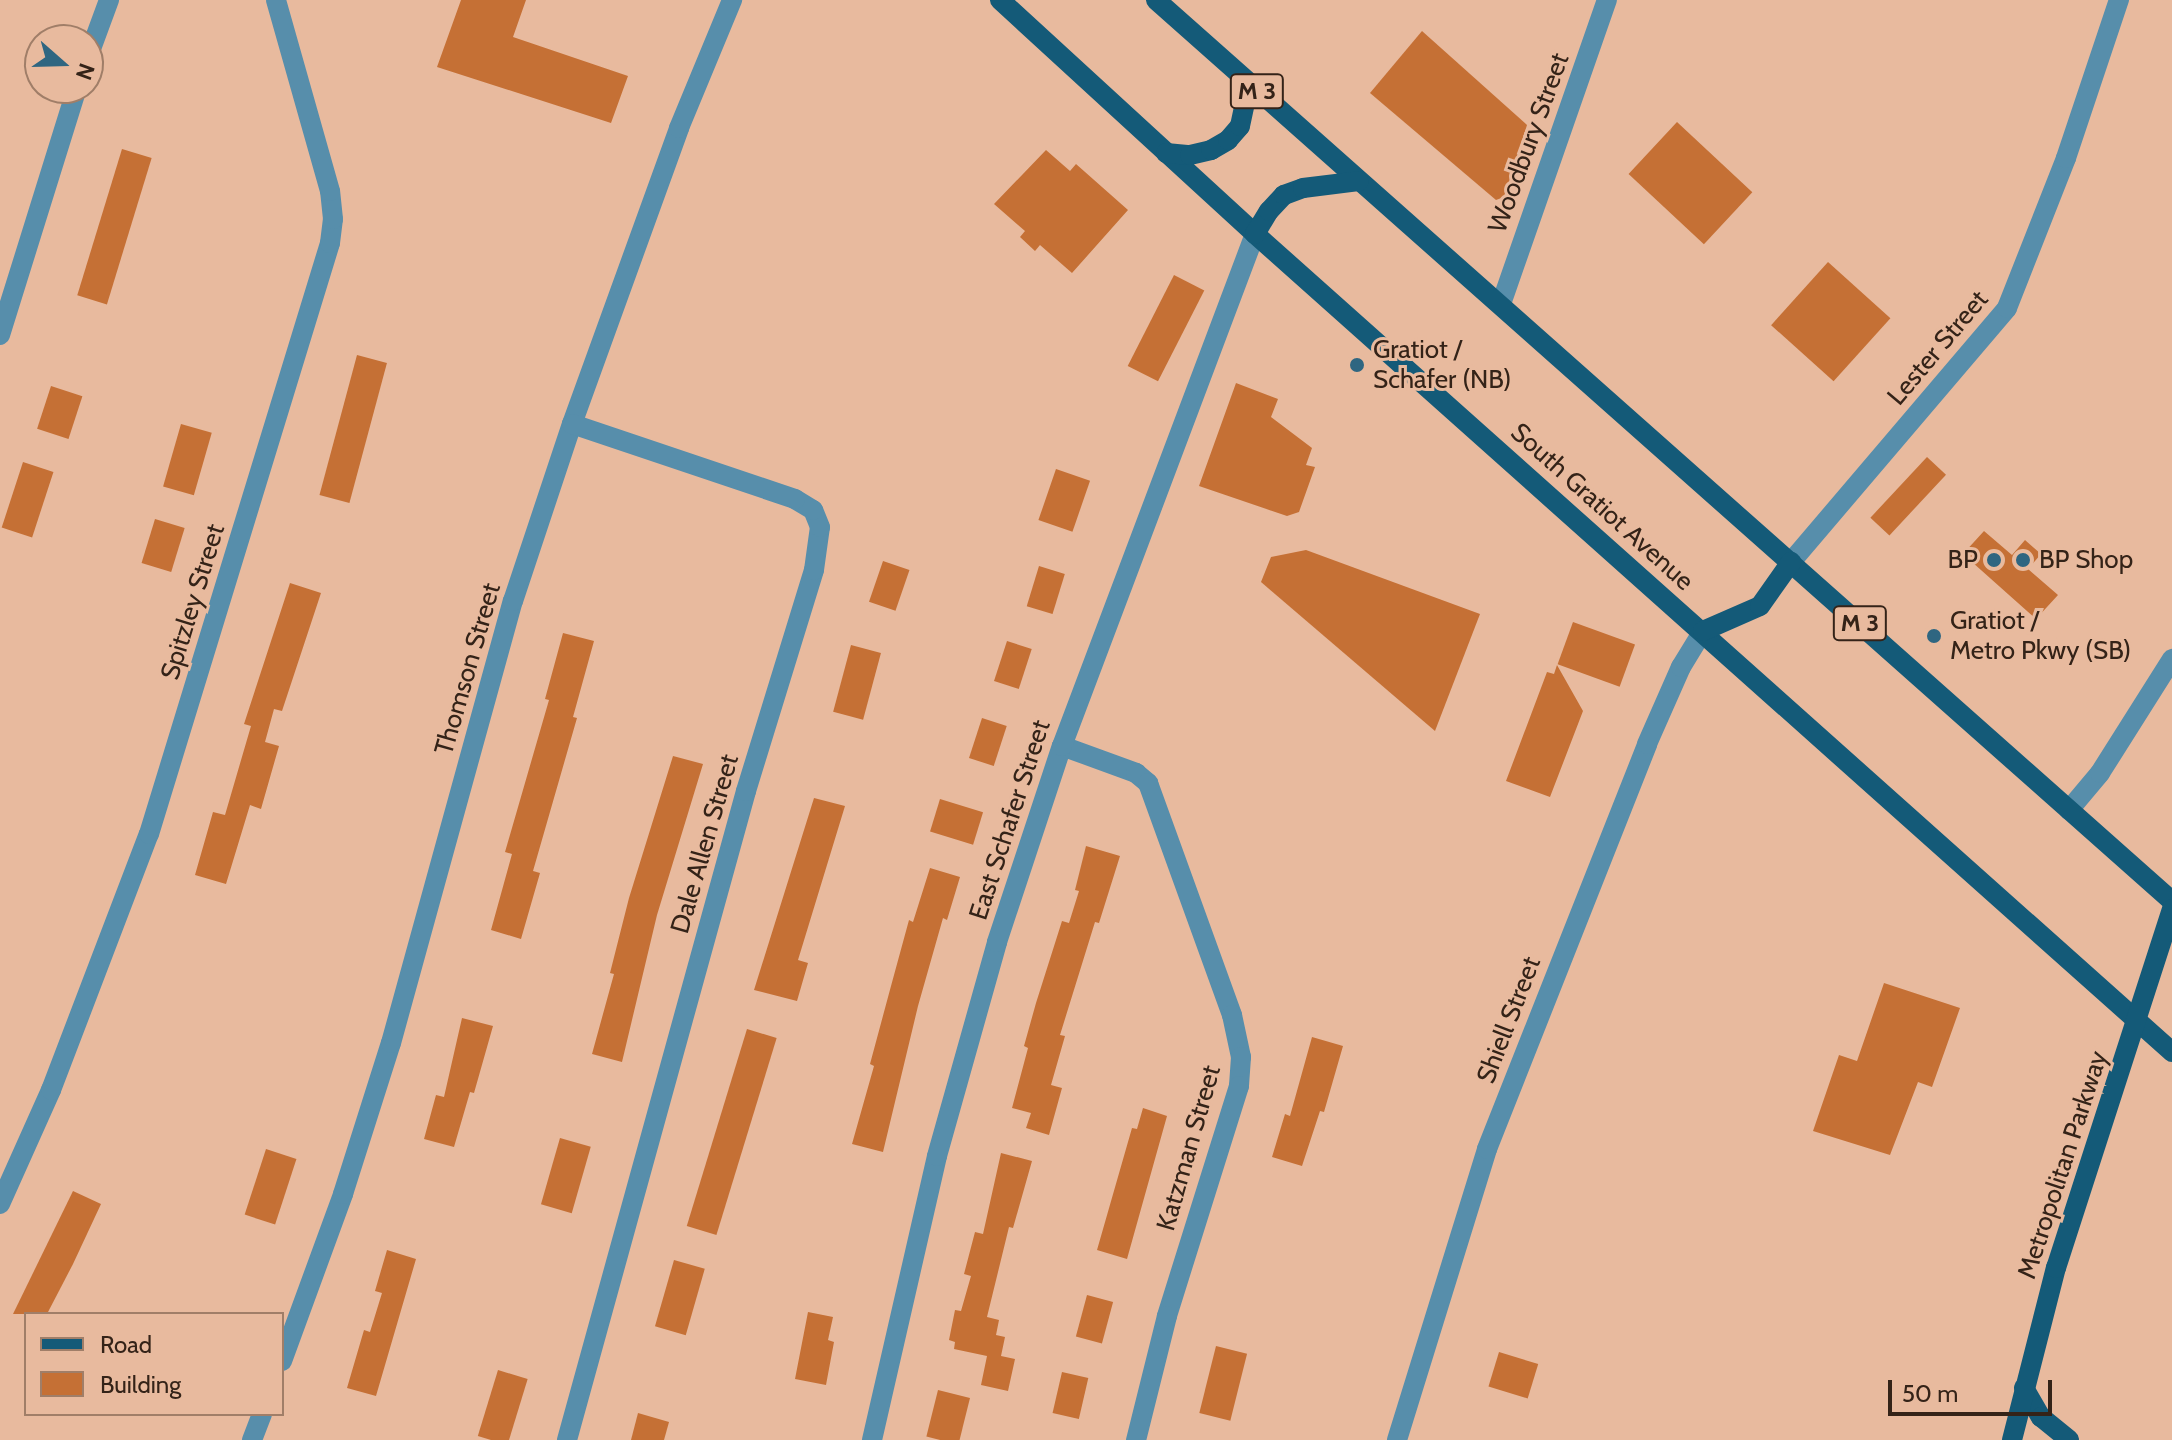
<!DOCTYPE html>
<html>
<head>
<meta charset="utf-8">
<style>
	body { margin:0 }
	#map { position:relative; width:2172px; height:1440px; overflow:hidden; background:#e8ba9e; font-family:Cabin,sans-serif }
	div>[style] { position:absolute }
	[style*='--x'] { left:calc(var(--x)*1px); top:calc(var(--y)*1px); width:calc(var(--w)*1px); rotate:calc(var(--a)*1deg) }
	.building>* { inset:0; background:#c57035; transform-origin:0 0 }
	.minor>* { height:20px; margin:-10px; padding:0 10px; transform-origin:10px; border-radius:10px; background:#578eab }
	.tertiary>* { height:20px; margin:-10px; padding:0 10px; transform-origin:10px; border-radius:10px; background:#578eab }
	.primary>* { height:20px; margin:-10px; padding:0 10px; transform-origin:10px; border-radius:10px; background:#145a78 }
	.dots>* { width:22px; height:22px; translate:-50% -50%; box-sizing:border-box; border:4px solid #e8ba9e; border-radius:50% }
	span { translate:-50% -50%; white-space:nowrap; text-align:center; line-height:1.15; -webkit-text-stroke:6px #e8ba9e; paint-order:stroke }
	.shield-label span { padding:2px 6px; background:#e8ba9e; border:2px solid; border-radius:6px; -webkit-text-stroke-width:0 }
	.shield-label { font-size:24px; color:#342318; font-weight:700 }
	.street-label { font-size:26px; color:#342318 }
	.poi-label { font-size:26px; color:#342318 }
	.left { translate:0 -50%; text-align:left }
	.right { translate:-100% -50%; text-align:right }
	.legend { position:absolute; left:24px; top:1312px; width:260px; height:104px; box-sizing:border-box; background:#e8ba9e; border:2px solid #a07e68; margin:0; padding:10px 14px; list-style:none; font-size:24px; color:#342318 }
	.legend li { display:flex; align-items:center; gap:16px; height:40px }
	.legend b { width:40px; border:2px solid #a07e68 }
	.north { position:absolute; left:24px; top:24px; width:80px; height:80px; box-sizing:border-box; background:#e8ba9e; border:2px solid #a07e68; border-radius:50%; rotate:110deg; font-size:22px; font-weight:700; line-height:32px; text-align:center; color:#342318 }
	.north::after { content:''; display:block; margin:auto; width:28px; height:36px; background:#2f6681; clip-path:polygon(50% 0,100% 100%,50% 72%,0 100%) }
	.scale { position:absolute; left:1888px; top:1380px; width:164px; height:36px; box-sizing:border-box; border:4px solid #342318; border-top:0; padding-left:10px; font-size:24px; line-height:28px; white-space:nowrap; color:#342318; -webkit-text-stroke:6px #e8ba9e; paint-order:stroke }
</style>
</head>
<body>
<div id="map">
	<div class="building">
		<i style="clip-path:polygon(461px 0,526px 0,513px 37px,628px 76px,611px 123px,437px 67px)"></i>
		<i style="clip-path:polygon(1422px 31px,1527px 125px,1504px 197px,1496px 200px,1370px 93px)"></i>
		<i style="left:1677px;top:122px;width:103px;height:71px;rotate:43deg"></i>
		<i style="left:122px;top:149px;width:31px;height:153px;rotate:17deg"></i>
		<i style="clip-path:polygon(1046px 150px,1070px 171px,1076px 164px,1128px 210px,1072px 273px,1040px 245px,1035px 251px,1020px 237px,1025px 231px,994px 204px)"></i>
		<i style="left:1828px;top:262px;width:84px;height:85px;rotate:42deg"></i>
		<i style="left:1174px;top:275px;width:34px;height:102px;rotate:27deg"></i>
		<i style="left:357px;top:355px;width:31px;height:145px;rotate:15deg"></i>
		<i style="clip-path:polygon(1236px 383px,1278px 399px,1271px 417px,1312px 448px,1306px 465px,1315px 467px,1299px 512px,1287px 516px,1199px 486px)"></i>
		<i style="left:51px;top:386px;width:33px;height:45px;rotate:18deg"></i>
		<i style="left:181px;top:424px;width:32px;height:65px;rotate:16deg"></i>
		<i style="left:1927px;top:457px;width:26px;height:83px;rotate:43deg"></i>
		<i style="left:23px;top:462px;width:32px;height:69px;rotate:18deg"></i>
		<i style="left:1056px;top:469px;width:36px;height:54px;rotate:19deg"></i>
		<i style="left:155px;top:519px;width:31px;height:46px;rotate:17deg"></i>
		<i style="clip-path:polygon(1984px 531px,2012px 555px,2025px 540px,2041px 554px,2028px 569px,2058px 595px,2036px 619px,1963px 554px)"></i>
		<i style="clip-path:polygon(1306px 550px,1480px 614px,1435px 731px,1261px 582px,1271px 557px)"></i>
		<i style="left:883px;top:561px;width:28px;height:43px;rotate:19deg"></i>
		<i style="left:1039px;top:566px;width:27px;height:42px;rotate:17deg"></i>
		<i style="clip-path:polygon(290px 583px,321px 593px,282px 711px,274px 709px,265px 742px,279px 746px,261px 809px,250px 805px,226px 884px,195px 875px,213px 812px,225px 815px,251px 726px,244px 724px)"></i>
		<i style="left:1573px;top:622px;width:66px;height:45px;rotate:20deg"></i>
		<i style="clip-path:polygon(563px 633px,594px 641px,573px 717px,577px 718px,533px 871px,540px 873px,521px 939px,491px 930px,512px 854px,505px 852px,549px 700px,545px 699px)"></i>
		<i style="left:1007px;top:641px;width:26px;height:42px;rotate:18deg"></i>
		<i style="left:851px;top:645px;width:31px;height:69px;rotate:15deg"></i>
		<i style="clip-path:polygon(1557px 665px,1583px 711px,1550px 797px,1506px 781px,1547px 672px,1554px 674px)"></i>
		<i style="left:982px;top:718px;width:26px;height:42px;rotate:18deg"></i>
		<i style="clip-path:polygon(673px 756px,703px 764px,657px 915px,622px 1062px,592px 1054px,614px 974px,610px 973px,629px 898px)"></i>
		<i style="clip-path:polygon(814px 798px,845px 806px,798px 960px,808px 963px,797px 1001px,754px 990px)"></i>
		<i style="left:940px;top:799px;width:45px;height:34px;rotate:17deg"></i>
		<i style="clip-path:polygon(1086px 846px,1120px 856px,1099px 923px,1095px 922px,1060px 1035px,1065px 1036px,1051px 1085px,1062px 1088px,1049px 1135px,1026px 1128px,1031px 1113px,1012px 1108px,1028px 1048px,1024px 1046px,1036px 1003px,1062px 921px,1069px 923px,1079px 891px,1075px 890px)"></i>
		<i style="clip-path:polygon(930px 868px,960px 877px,947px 920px,943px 918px,918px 1006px,883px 1152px,852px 1144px,874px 1066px,870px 1064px,891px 986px,909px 920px,913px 922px)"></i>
		<i style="clip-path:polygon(1884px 983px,1960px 1008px,1932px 1087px,1918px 1082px,1890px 1155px,1813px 1131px,1839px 1055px,1857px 1061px)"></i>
		<i style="clip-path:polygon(462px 1018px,493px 1026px,474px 1093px,470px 1092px,454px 1147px,424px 1139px,436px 1095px,444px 1097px)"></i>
		<i style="left:747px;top:1029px;width:31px;height:206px;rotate:17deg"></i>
		<i style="clip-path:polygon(1312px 1037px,1343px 1046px,1324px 1112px,1320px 1111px,1302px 1166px,1272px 1157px,1285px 1114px,1290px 1116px)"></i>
		<i style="clip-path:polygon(1143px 1108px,1167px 1116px,1127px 1259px,1097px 1250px,1132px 1128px,1137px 1129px)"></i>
		<i style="left:560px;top:1138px;width:32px;height:69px;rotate:16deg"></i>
		<i style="left:266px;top:1149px;width:32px;height:69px;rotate:18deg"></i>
		<i style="clip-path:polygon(1001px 1153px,1032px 1161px,1013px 1228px,1009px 1227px,987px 1317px,999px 1320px,996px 1335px,1005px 1337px,1001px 1356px,1015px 1359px,1008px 1391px,981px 1385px,987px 1356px,954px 1349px,955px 1342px,949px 1340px,955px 1310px,961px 1311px,971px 1276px,964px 1274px,975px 1232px,983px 1234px)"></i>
		<i style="clip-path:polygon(73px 1191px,101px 1204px,73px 1264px,47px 1314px,13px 1314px)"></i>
		<i style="clip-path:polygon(387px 1250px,416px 1259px,376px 1396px,347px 1388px,364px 1330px,370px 1332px,382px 1293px,375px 1291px)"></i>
		<i style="left:674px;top:1260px;width:32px;height:69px;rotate:16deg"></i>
		<i style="left:1087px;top:1295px;width:27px;height:43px;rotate:15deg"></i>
		<i style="clip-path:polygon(808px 1312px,833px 1317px,828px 1340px,834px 1342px,826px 1385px,795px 1379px)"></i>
		<i style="left:1216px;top:1346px;width:32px;height:69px;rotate:14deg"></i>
		<i style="left:1499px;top:1352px;width:41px;height:36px;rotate:17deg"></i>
		<i style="left:498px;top:1370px;width:31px;height:69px;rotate:17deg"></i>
		<i style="left:1062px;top:1372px;width:27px;height:42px;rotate:13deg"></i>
		<i style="left:938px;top:1390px;width:33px;height:48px;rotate:14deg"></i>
		<i style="clip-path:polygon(638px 1413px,669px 1422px,664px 1440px,631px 1440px)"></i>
	</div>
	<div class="minor">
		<i style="--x:88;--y:57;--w:61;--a:-69.8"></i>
		<i style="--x:1501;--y:304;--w:322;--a:-70.8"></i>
		<i style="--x:0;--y:335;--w:259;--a:-72.7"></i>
		<i style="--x:1791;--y:562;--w:333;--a:-49.6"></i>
		<i style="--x:2007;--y:308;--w:161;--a:-68.5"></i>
		<i style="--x:2066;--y:158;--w:167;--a:-71.5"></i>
		<i style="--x:1062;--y:746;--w:79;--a:20"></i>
		<i style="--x:1136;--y:773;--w:16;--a:40"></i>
		<i style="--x:1148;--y:783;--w:247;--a:70.1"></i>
		<i style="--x:1232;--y:1015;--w:43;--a:77.9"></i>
		<i style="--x:1241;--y:1057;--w:29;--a:94"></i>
		<i style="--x:1239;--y:1086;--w:241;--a:107.4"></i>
		<i style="--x:1167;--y:1316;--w:128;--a:104"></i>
		<i style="--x:0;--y:1204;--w:125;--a:-65.9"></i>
		<i style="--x:51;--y:1090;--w:274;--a:-69.1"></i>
		<i style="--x:149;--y:834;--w:618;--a:-72.97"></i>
		<i style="--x:330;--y:243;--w:24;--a:-83"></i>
		<i style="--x:333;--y:219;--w:28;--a:-96"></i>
		<i style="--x:330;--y:191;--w:198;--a:-105.8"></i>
		<i style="--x:282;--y:1361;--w:178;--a:-69.9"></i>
		<i style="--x:343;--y:1194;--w:158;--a:-72.4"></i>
		<i style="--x:391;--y:1043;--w:459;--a:-74.6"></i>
		<i style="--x:513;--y:601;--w:187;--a:-71.6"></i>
		<i style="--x:572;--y:424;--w:315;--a:-70.1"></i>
		<i style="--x:679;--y:128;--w:139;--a:-67.5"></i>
		<i style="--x:252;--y:1440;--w:28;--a:-69"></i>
		<i style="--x:567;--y:1440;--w:673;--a:-74.58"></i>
		<i style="--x:746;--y:791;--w:231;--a:-72.9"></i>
		<i style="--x:814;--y:570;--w:43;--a:-82.1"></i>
		<i style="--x:820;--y:527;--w:18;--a:-112"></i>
		<i style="--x:813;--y:510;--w:21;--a:-149"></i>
		<i style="--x:795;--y:499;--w:235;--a:-161.4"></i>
		<i style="--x:872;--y:1440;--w:291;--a:-77.1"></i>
		<i style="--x:937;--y:1156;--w:222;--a:-74.3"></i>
		<i style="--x:997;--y:942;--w:206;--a:-71.7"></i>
		<i style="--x:1062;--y:746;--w:547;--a:-69.35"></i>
		<i style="--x:1397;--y:1440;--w:305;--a:-72.8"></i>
		<i style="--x:1487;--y:1149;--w:435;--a:-68.4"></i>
		<i style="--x:1647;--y:744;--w:84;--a:-66.2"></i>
		<i style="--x:1681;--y:667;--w:42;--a:-58.6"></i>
	</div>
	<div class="tertiary">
		<i style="--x:2069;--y:810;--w:48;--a:-50"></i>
		<i style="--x:2100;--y:773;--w:135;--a:-57.7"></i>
	</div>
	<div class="primary">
		<i style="--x:1000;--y:0;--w:346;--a:42.5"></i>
		<i style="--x:1255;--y:234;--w:1229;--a:41.73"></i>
		<i style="--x:1156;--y:0;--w:1358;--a:41.57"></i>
		<i style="--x:1166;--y:153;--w:24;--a:5"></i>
		<i style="--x:1190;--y:155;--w:22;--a:-13"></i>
		<i style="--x:1211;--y:150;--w:20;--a:-30"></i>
		<i style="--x:1228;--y:140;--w:18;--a:-49"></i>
		<i style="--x:1240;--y:126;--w:43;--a:-77.9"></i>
		<i style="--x:1255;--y:234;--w:27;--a:-59"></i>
		<i style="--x:1269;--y:211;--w:22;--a:-47"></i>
		<i style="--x:1284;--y:195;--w:20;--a:-20"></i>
		<i style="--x:1303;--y:188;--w:56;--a:-7.1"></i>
		<i style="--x:1703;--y:631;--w:62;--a:-23.7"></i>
		<i style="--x:1760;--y:606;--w:54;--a:-54.8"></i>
		<i style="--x:2024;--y:1388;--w:34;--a:60"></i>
		<i style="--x:2041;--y:1417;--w:36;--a:39"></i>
		<i style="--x:2012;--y:1440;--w:178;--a:-75.7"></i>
		<i style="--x:2056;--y:1268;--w:377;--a:-72.1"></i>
	</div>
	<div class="dots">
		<i style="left:1357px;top:365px;background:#2f6681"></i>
		<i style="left:1994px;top:560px;background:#2f6681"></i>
		<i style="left:2023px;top:560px;background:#2f6681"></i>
		<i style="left:1934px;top:636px;background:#2f6681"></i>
	</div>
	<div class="shield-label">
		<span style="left:1257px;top:91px">M 3</span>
		<span style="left:1860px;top:623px">M 3</span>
	</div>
	<div class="street-label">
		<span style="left:1529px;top:143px;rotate:-70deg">Woodbury Street</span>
		<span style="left:1938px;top:348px;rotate:-50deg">Lester Street</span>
		<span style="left:1602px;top:507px;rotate:42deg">South Gratiot Avenue</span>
		<span style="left:193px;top:602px;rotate:-73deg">Spitzley Street</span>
		<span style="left:468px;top:669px;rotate:-74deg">Thomson Street</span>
		<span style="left:1010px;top:820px;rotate:-72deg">East Schafer Street</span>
		<span style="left:705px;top:844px;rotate:-74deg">Dale Allen Street</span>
		<span style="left:1509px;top:1020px;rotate:-69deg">Shiell Street</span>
		<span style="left:1189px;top:1148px;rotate:-74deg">Katzman Street</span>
		<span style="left:2063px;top:1165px;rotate:-72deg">Metropolitan Parkway</span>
	</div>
	<div class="poi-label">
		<span class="left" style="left:1373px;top:365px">Gratiot /<br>Schafer (NB)</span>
		<span class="right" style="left:1978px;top:560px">BP</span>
		<span class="left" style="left:2039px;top:560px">BP Shop</span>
		<span class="left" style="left:1950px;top:636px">Gratiot /<br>Metro Pkwy (SB)</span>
	</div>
	<ul class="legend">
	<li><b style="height:10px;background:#145a78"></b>Road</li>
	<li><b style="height:22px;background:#c57035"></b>Building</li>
	</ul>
	<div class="north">N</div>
	<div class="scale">50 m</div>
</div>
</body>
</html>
